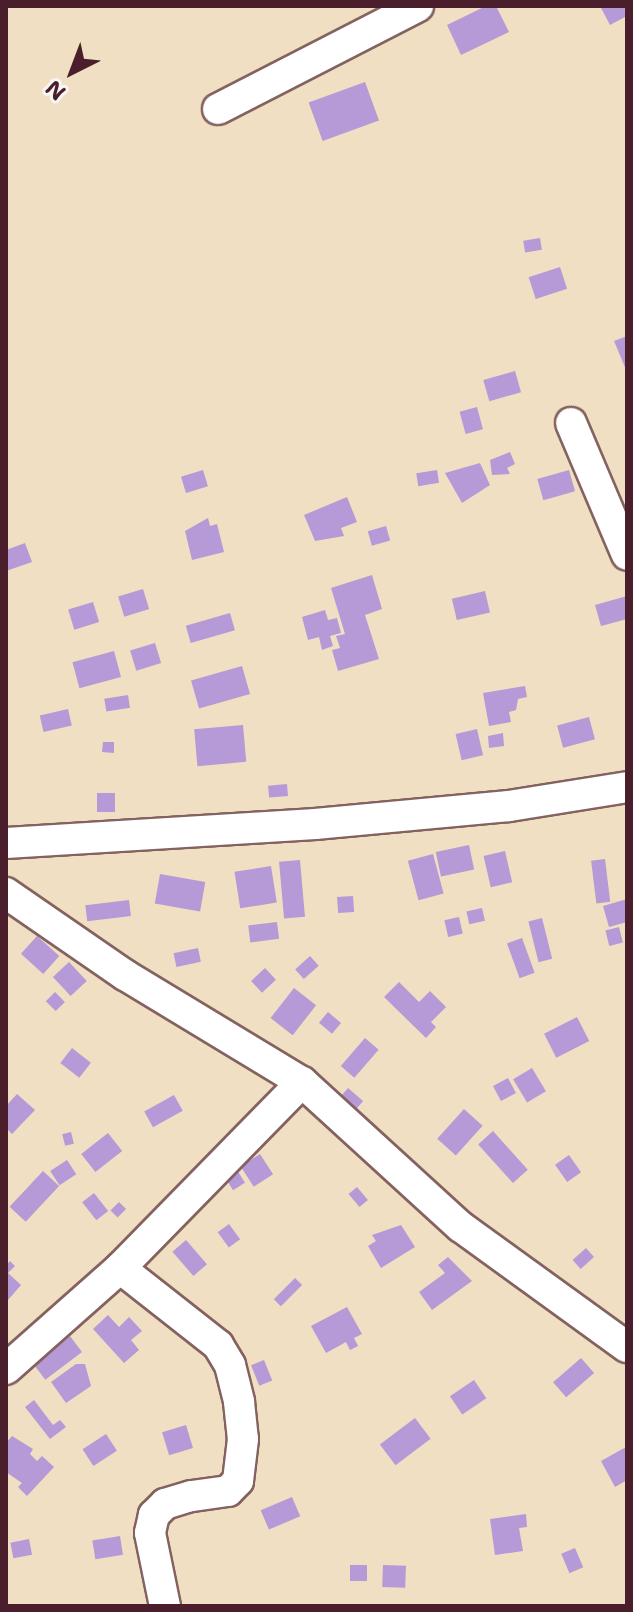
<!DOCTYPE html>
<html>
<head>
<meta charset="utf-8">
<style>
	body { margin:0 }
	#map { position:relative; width:633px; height:1612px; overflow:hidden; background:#f0dfc2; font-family:"Shantell Sans",sans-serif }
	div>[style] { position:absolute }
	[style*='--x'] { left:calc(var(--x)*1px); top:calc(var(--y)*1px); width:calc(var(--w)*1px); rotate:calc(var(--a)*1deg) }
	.building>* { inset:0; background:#b699d7; transform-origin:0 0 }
	.roads { filter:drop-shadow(2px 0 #846260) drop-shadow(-2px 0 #846260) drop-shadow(0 2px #846260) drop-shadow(0 -2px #846260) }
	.minor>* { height:30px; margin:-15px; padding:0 15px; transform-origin:15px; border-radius:15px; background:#fff }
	span { translate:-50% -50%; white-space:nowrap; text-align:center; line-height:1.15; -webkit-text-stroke:6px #f6f6f2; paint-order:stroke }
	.frame { position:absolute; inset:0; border:8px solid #4a1f2b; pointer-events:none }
	.north { position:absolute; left:32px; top:32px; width:80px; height:80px; -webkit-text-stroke:6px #f6f6f2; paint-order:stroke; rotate:222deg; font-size:22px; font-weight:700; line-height:32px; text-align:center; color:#4a1f2b }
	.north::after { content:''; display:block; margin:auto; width:28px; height:36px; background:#4a1f2b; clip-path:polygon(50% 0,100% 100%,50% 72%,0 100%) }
</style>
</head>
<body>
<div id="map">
	<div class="building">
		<i style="clip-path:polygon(486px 6px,496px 6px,509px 32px,461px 55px,447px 25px)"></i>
		<i style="clip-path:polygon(600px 6px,624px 6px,627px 16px,610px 25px)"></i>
		<i style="left:365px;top:82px;width:41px;height:60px;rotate:70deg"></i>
		<i style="left:540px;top:238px;width:12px;height:17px;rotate:81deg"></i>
		<i style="left:560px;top:267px;width:23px;height:33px;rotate:72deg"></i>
		<i style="clip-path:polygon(627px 336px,627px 372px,614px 341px)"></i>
		<i style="left:515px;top:371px;width:22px;height:33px;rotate:74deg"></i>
		<i style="left:477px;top:407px;width:23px;height:18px;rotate:75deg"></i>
		<i style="clip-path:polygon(510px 452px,515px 464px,507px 468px,510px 474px,492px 475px,490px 460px)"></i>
		<i style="clip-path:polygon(480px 463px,490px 485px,462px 503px,445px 473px)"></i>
		<i style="left:203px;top:470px;width:17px;height:23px;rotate:73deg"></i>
		<i style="left:437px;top:470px;width:13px;height:21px;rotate:81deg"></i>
		<i style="left:569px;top:470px;width:22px;height:33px;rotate:74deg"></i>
		<i style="clip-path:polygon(347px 497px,357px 522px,341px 528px,344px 536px,315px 541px,304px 515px)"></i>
		<i style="clip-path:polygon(208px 518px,210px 526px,217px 524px,224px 552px,192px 560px,185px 531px)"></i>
		<i style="left:386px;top:526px;width:15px;height:19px;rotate:74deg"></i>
		<i style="clip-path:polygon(25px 543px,32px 562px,6px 571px,6px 550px)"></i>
		<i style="clip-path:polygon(372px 575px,382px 609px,365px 615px,379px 659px,338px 671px,332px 650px,340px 648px,336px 636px,345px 634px,331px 588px)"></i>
		<i style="left:143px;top:589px;width:21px;height:26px;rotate:73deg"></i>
		<i style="left:485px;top:591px;width:22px;height:34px;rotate:77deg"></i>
		<i style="clip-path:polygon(627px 596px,627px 619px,601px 626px,595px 605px)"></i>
		<i style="left:93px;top:602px;width:21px;height:26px;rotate:73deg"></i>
		<i style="clip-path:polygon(325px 610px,328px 620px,337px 618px,341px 633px,330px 636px,333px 646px,322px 650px,319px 637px,308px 640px,302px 617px)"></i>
		<i style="left:230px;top:613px;width:18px;height:46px;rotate:74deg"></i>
		<i style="left:155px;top:643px;width:21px;height:26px;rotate:73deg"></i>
		<i style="left:114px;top:651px;width:27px;height:43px;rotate:75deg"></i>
		<i style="left:242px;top:666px;width:29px;height:53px;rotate:74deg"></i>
		<i style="clip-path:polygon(525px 686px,527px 697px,518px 699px,516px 710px,509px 712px,511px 722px,489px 726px,483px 693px)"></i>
		<i style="left:128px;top:695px;width:13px;height:24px;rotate:81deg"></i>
		<i style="left:68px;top:709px;width:17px;height:29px;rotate:77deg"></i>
		<i style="left:589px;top:717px;width:23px;height:33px;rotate:75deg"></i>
		<i style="left:243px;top:725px;width:37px;height:49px;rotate:85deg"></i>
		<i style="left:477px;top:729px;width:27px;height:22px;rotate:77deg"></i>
		<i style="clip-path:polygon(503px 733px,504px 746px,489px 748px,488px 736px)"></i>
		<i style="clip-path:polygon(103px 742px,114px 742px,114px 753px,102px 752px)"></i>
		<i style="left:287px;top:784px;width:12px;height:19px;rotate:85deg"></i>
		<i style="left:97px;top:793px;width:18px;height:19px"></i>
		<i style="left:469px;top:845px;width:25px;height:34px;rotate:78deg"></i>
		<i style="left:505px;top:851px;width:32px;height:22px;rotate:77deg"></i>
		<i style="left:433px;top:854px;width:41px;height:26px;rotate:75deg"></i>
		<i style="left:605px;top:859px;width:43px;height:14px;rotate:83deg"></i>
		<i style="left:300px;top:860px;width:57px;height:21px;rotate:85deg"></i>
		<i style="left:271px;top:866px;width:37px;height:37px;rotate:81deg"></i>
		<i style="left:160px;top:874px;width:46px;height:30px;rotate:10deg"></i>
		<i style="left:353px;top:896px;width:16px;height:16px;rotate:86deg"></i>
		<i style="clip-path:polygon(627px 899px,627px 922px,609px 927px,603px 906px)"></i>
		<i style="left:129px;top:900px;width:16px;height:44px;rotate:83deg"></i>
		<i style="left:482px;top:908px;width:13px;height:16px;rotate:77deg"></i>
		<i style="left:459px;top:917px;width:17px;height:15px;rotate:77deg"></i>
		<i style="left:542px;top:918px;width:42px;height:14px;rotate:76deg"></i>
		<i style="left:277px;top:922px;width:17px;height:29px;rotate:83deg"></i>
		<i style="left:619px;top:927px;width:16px;height:14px;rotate:76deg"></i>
		<i style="left:37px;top:936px;width:30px;height:24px;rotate:42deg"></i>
		<i style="left:522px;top:938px;width:37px;height:16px;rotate:70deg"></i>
		<i style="left:198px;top:948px;width:14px;height:25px;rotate:78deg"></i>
		<i style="left:310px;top:956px;width:13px;height:20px;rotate:48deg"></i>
		<i style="left:69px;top:962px;width:26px;height:22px;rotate:47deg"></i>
		<i style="left:265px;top:968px;width:16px;height:19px;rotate:47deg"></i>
		<i style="clip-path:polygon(399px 982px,419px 1002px,430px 991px,446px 1007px,431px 1022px,436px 1027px,426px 1038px,384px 997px)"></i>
		<i style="left:294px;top:988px;width:28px;height:38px;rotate:38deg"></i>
		<i style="left:55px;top:992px;width:14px;height:13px;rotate:45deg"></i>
		<i style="left:328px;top:1012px;width:17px;height:14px;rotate:40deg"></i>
		<i style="left:577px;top:1017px;width:27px;height:37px;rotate:63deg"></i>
		<i style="left:365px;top:1038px;width:18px;height:37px;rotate:41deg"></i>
		<i style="left:72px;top:1048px;width:24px;height:19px;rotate:38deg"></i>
		<i style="left:532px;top:1068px;width:27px;height:22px;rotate:59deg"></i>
		<i style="left:508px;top:1078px;width:17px;height:17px;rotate:62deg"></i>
		<i style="left:348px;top:1088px;width:20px;height:16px;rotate:41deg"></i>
		<i style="clip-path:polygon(17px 1094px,35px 1110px,12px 1134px,6px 1128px,6px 1106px)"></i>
		<i style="left:174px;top:1095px;width:18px;height:34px;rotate:61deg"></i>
		<i style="left:464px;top:1109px;width:25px;height:40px;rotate:42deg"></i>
		<i style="left:493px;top:1131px;width:52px;height:20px;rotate:48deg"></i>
		<i style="left:71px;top:1132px;width:12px;height:9px;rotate:76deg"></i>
		<i style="left:108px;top:1133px;width:23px;height:34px;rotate:52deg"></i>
		<i style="left:260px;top:1154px;width:24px;height:23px;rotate:57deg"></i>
		<i style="left:569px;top:1155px;width:21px;height:17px;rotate:55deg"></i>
		<i style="left:67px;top:1160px;width:17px;height:20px;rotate:57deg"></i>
		<i style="left:237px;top:1170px;width:15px;height:14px;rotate:58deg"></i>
		<i style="left:43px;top:1171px;width:22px;height:49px;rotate:43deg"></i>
		<i style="left:357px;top:1187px;width:17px;height:11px;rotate:50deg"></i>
		<i style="left:94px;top:1193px;width:23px;height:15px;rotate:52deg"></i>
		<i style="left:119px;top:1202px;width:10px;height:12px;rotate:45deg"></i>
		<i style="left:229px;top:1224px;width:19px;height:14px;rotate:54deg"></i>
		<i style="clip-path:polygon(401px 1225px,415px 1247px,381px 1268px,368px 1246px,376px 1241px,372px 1235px)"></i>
		<i style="left:186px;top:1240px;width:32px;height:18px;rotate:49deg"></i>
		<i style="left:586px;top:1248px;width:12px;height:18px;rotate:48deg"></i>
		<i style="clip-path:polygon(448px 1257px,472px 1281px,432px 1310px,419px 1292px,445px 1273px,438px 1265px)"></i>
		<i style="clip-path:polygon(10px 1261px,15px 1266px,8px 1273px,21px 1285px,8px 1300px,6px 1265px)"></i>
		<i style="left:295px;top:1278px;width:10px;height:30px;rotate:45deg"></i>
		<i style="clip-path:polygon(347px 1307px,362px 1334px,354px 1338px,358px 1346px,350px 1350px,346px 1342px,326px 1353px,311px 1326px)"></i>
		<i style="clip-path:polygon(108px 1315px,119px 1327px,129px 1317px,142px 1331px,131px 1340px,139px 1350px,124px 1363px,93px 1329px)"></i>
		<i style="left:70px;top:1336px;width:20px;height:46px;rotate:53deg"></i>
		<i style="left:581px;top:1358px;width:20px;height:37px;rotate:49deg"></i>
		<i style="left:264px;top:1360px;width:22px;height:14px;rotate:68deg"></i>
		<i style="clip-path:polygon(76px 1364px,85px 1364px,91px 1386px,66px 1403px,51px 1382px)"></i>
		<i style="left:474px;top:1380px;width:22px;height:29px;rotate:56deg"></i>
		<i style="clip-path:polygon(34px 1400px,53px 1425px,60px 1420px,66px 1427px,50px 1439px,25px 1407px)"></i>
		<i style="left:415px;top:1418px;width:26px;height:44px;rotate:53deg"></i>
		<i style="left:186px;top:1425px;width:24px;height:25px;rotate:73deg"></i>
		<i style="left:106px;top:1434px;width:20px;height:28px;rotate:57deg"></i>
		<i style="clip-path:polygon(12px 1436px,33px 1449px,30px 1454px,37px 1461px,42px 1456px,54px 1467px,27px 1496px,18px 1487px,22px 1483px,6px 1472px,6px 1443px)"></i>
		<i style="clip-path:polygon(626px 1447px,627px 1480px,615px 1487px,601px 1461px)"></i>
		<i style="left:292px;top:1497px;width:21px;height:34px;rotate:67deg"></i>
		<i style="clip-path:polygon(526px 1514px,527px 1527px,519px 1528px,523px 1551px,495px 1555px,490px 1519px)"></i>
		<i style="left:120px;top:1536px;width:19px;height:28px;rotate:81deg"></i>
		<i style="left:29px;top:1539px;width:16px;height:19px;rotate:79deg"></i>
		<i style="left:575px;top:1548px;width:21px;height:15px;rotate:67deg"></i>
		<i style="left:350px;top:1565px;width:17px;height:16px"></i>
		<i style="left:383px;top:1565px;width:23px;height:22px;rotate:2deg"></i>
	</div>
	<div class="roads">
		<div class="minor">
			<i style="--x:218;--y:109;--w:225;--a:-27.2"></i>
			<i style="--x:571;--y:423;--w:143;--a:67"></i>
			<i style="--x:6;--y:843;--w:310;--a:-3.5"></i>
			<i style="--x:315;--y:824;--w:195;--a:-5.3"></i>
			<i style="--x:509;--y:806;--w:120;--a:-9.1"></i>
			<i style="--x:6;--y:893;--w:145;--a:34.6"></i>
			<i style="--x:125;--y:975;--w:207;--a:31.2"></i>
			<i style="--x:302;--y:1082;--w:215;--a:42.4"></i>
			<i style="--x:461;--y:1227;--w:205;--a:35.9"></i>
			<i style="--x:120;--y:1268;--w:125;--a:38.2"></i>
			<i style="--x:218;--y:1345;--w:23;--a:59"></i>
			<i style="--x:230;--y:1365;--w:38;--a:76"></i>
			<i style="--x:239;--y:1402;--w:37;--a:84"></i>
			<i style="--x:243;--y:1439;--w:42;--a:96.8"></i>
			<i style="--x:238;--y:1481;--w:14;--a:135"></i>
			<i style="--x:228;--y:1491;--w:37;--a:172"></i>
			<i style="--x:191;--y:1496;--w:27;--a:163"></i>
			<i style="--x:165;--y:1504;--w:16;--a:135"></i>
			<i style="--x:154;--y:1515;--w:18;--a:103"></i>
			<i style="--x:150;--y:1533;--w:75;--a:78.4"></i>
			<i style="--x:6;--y:1369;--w:152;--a:-41.5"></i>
			<i style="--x:120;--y:1268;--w:260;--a:-45.6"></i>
		</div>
	</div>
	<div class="frame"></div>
	<div class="north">N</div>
</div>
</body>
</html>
